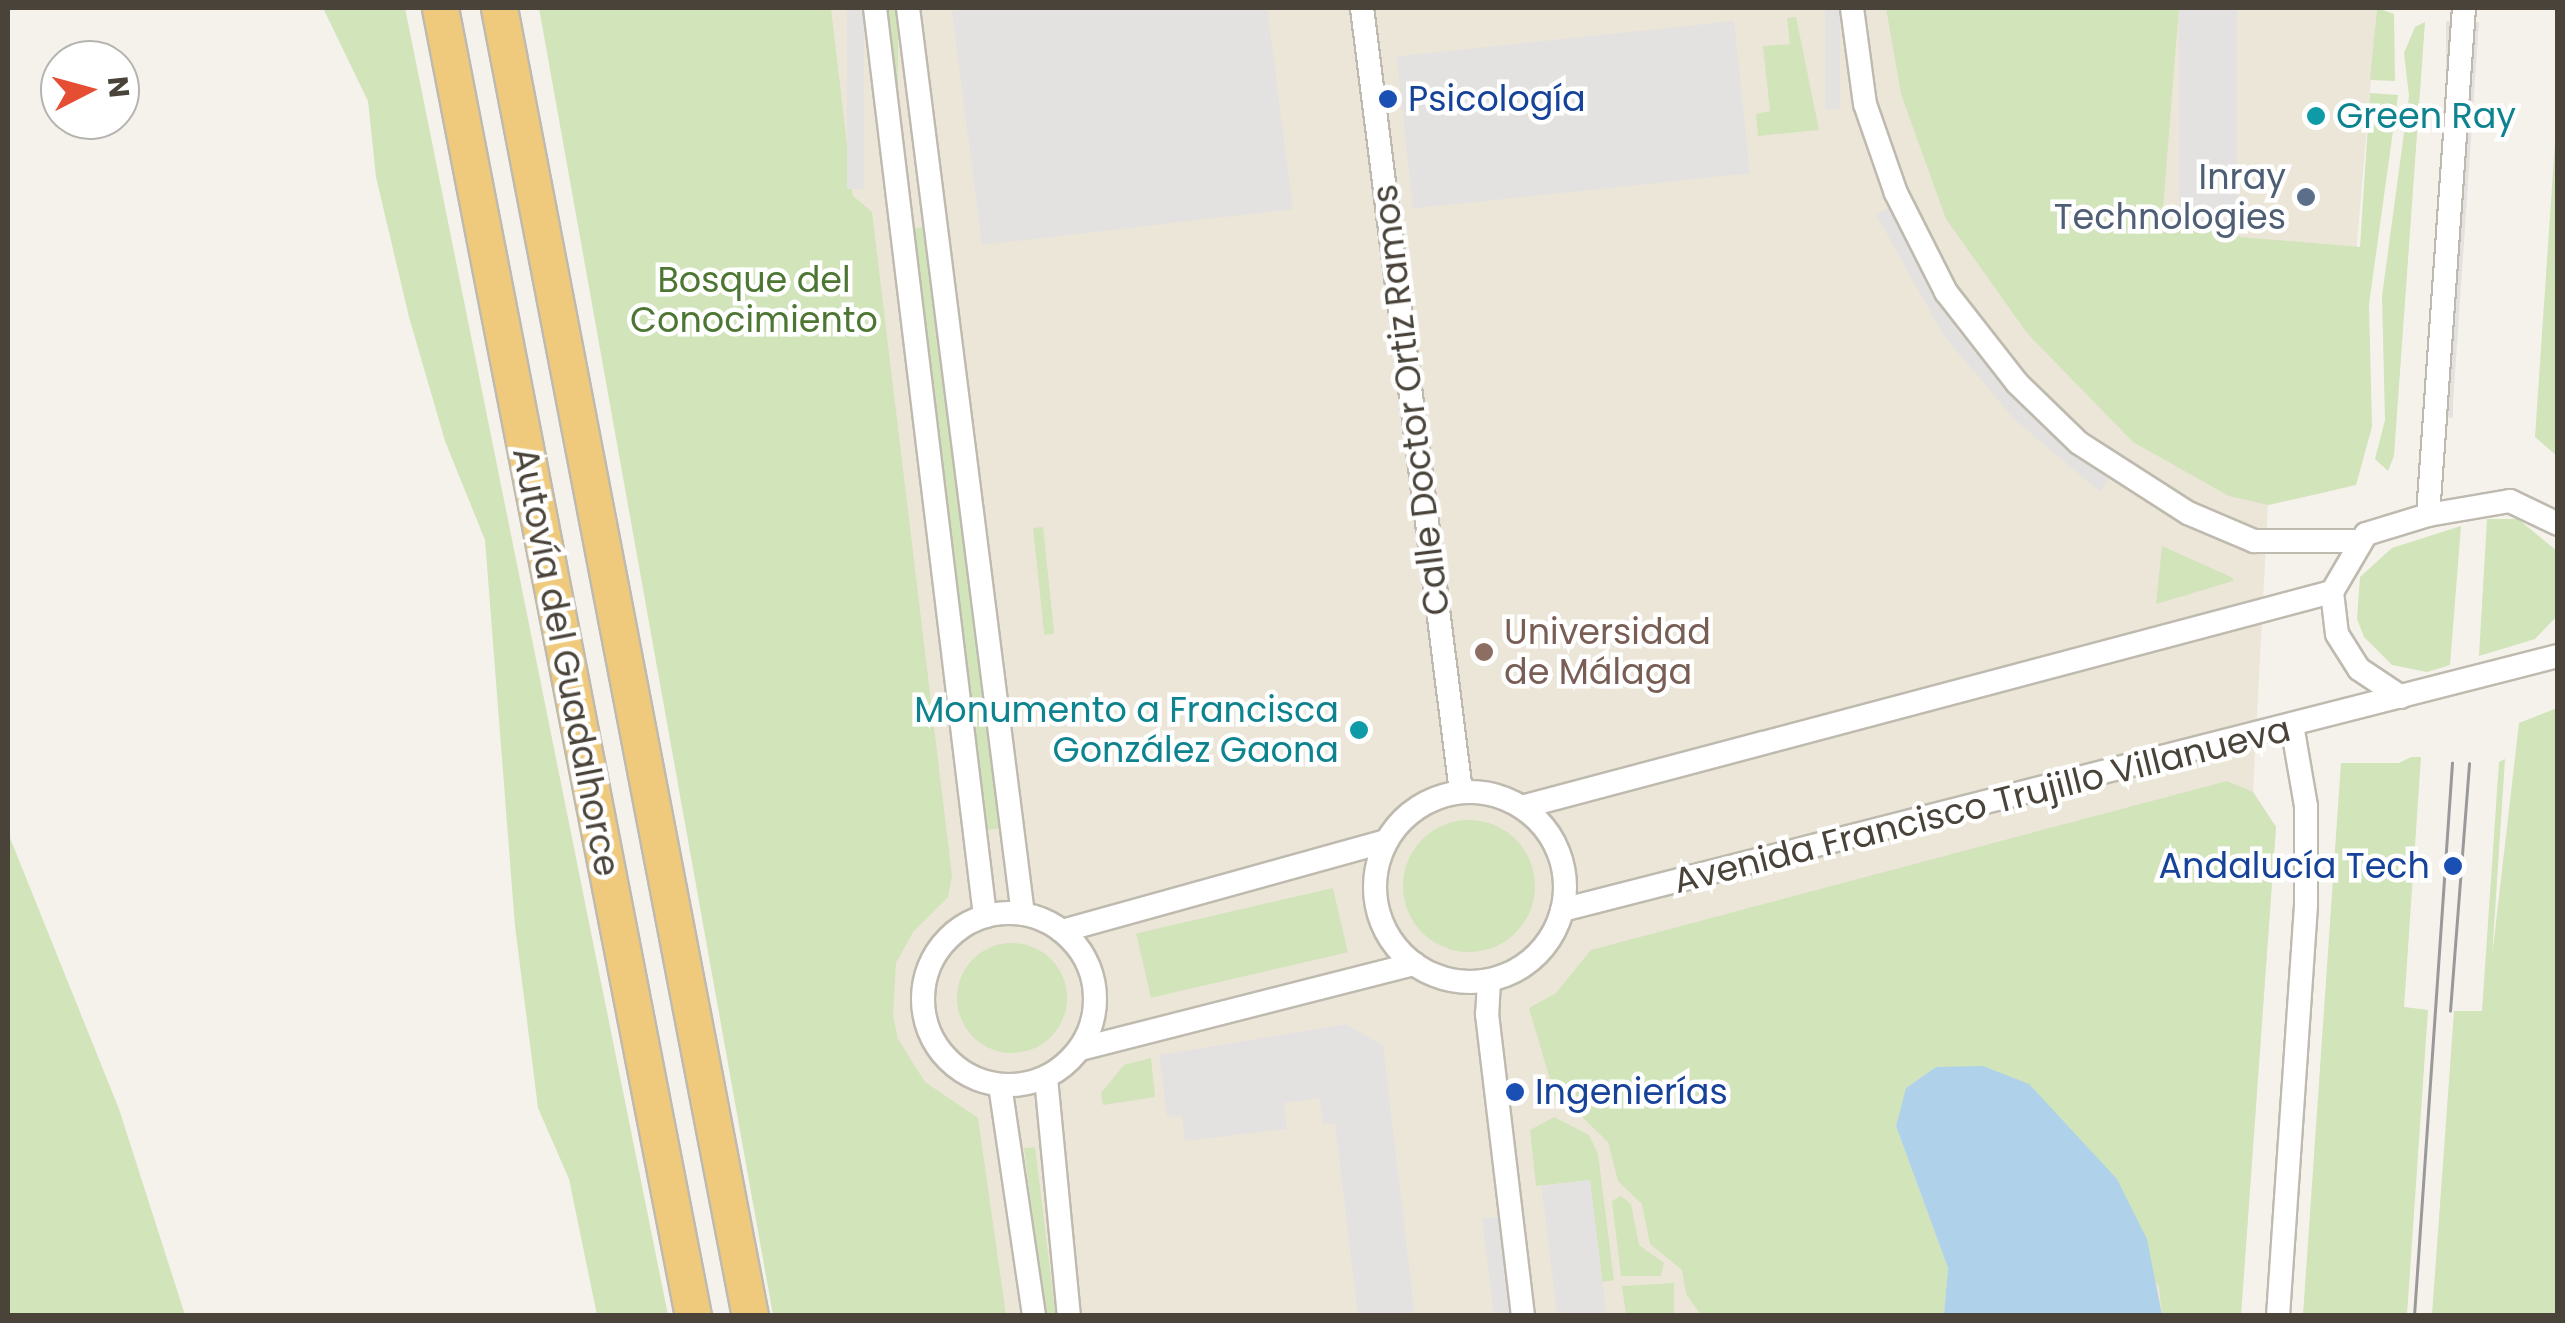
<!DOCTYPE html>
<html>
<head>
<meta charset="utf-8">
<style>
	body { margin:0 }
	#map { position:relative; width:2565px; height:1323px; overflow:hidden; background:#f5f2ec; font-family:Poppins,sans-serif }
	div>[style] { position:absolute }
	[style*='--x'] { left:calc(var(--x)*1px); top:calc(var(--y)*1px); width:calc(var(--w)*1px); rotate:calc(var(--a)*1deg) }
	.education>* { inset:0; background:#ece6d8 }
	.green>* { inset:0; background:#d1e4ba; transform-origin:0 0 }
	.round { border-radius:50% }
	.parking>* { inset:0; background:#e4e2e0; transform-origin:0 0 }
	.water>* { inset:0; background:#afd2ea }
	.roads { filter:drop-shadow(2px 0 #bfbaaf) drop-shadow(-2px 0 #bfbaaf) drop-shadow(0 2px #bfbaaf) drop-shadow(0 -2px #bfbaaf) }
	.minor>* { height:22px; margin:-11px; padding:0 11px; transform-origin:11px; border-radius:11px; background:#fff }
	.minor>.ring { margin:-11px; padding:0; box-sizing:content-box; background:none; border:22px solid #fff; border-radius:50% }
	.highway>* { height:35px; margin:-17.5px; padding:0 17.5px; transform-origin:17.5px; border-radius:17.5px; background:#f0ca7c }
	.tram>* { height:2.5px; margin:-1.25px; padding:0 1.25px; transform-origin:1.25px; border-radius:1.25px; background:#999 }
	.dots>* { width:28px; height:28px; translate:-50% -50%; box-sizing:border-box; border:5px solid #fff; border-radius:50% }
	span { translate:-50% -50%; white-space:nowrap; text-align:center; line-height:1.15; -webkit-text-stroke:9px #fff; paint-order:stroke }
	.transit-label { font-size:35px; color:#164399 }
	.left { translate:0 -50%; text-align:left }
	.right { translate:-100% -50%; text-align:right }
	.culture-label { font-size:35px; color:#0d838f }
	.service-label { font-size:35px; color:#4e5e75 }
	.park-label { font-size:35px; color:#4c7632 }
	.street-label { font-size:35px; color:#49433a }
	.education-label { font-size:35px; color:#785e54 }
	.frame { position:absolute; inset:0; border:10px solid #49433a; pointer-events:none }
	.north { position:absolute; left:40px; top:40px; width:100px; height:100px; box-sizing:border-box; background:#fff; border:2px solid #b6b4b0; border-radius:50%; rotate:84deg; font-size:28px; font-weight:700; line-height:40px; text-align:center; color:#49433a }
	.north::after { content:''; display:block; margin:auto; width:35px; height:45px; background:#e54e33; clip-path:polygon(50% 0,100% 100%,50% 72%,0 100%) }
</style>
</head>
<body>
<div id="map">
	<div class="education">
		<i style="clip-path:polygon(614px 8px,2377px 8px,2336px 490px,2268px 505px,2253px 792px,2276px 827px,2241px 1315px,832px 1315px)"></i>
	</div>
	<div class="green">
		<i style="clip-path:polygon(323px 8px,405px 8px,668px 1315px,597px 1315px,569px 1179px,538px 1108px,515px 926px,485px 540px,445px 441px,409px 317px,376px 177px,368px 101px)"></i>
		<i style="clip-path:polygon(539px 8px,831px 8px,853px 196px,872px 212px,952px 876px,948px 897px,913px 932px,896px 963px,893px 1015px,898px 1039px,925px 1082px,978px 1118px,1006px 1315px,773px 1315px)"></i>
		<i style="left:886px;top:8px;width:12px;height:196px"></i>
		<i style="clip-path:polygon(1886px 8px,2179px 8px,2162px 220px,2220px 225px,2240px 237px,2360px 247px,2370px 93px,2398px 95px,2369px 304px,2372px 427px,2356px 485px,2268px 505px,2229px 496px,2133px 442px,2027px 333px,1946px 219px,1901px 94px)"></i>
		<i style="clip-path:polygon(2377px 8px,2394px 14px,2395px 81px,2370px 80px)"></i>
		<i style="clip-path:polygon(1796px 17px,1819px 130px,1758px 136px,1756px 114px,1770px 111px,1763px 46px,1790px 44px,1787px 18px)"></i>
		<i style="clip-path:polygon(2425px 22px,2394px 456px,2388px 471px,2375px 459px,2385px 420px,2382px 296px,2409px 96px,2404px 53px,2415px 27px)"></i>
		<i style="clip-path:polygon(2557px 113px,2557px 456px,2535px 437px)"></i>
		<i style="left:925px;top:227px;width:606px;height:12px;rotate:83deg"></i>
		<i style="clip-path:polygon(2487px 519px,2518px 519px,2557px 551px,2557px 616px,2535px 639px,2479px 656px)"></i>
		<i style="clip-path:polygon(2461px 526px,2450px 665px,2427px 672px,2392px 665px,2364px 637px,2357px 619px,2360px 577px,2392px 548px)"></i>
		<i style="left:1043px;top:527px;width:107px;height:10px;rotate:84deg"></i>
		<i style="clip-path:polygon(2162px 546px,2233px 578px,2233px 581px,2156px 604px)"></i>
		<i style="clip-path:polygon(2557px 708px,2557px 1315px,2432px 1315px,2454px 1011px,2482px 1011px,2499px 762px,2505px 759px,2492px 957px,2519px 723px)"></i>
		<i style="clip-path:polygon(2411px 757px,2421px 757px,2404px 1007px,2428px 1010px,2407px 1315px,2303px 1315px,2341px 763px,2399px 763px)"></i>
		<i style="clip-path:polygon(2227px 781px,2253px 792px,2276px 827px,2241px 1315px,2162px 1315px,2159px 1286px,1936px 1067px,1907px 1087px,1896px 1126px,1948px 1268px,1944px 1315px,1701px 1315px,1686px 1294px,1682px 1270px,1650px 1244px,1642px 1204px,1618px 1181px,1608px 1142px,1578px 1113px,1558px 1107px,1529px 1008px,1556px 993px,1591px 950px)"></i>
		<i class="round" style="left:1403px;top:820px;width:132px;height:132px"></i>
		<i style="clip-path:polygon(8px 833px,119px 1109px,185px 1315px,8px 1315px)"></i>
		<i style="left:1333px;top:888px;width:66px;height:202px;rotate:77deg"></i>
		<i class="round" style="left:957px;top:943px;width:110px;height:110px"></i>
		<i style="clip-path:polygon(1151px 1058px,1155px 1097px,1103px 1105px,1101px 1093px,1124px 1065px)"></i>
		<i style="clip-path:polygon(1554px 1117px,1589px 1135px,1598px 1154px,1614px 1280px,1602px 1282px,1590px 1180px,1536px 1186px,1530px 1130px)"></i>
		<i style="left:1035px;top:1147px;width:169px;height:11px;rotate:83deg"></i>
		<i style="clip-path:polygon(1621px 1196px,1631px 1204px,1639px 1245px,1664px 1263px,1661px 1276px,1621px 1276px,1612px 1201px)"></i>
		<i style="clip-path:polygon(1674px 1283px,1674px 1315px,1626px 1315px,1622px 1286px)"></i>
	</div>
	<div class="parking">
		<i style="left:847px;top:8px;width:17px;height:181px"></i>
		<i style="clip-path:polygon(982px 8px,1267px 8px,1293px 209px,982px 245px,952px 11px)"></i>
		<i style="left:1825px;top:8px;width:15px;height:101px"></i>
		<i style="left:2179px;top:8px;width:58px;height:214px"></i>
		<i style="left:1734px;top:21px;width:153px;height:339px;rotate:84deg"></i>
		<i style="left:2446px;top:21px;width:7px;height:396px"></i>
		<i style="clip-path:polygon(2473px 22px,2479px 22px,2452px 418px,2445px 417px)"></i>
		<i style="clip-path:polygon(1891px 207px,1956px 329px,2025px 408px,2109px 479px,2100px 492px,2014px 419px,1944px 336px,1876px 215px)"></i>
		<i style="clip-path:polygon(1346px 1024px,1383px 1046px,1415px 1315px,1358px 1315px,1335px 1124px,1323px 1124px,1319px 1098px,1284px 1103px,1287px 1129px,1185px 1141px,1182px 1116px,1167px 1117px,1159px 1055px)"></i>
		<i style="left:1590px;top:1180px;width:136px;height:49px;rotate:83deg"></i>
		<i style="left:1498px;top:1217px;width:99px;height:16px;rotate:83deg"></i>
	</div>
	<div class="water">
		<i style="clip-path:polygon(1983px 1066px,2029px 1084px,2117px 1179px,2147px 1239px,2162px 1315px,1944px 1315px,1948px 1268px,1896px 1126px,1906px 1088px,1936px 1067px)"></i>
	</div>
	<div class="roads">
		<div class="minor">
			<i style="--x:875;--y:8;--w:915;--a:83.09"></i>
			<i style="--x:908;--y:8;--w:913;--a:82.77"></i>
			<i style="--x:1362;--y:8;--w:790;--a:82.8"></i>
			<i style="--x:1852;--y:8;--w:97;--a:82.3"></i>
			<i style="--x:1865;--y:104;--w:94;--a:70.8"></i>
			<i style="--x:1896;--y:193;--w:111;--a:63.2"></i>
			<i style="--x:1946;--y:292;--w:115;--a:52"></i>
			<i style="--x:2017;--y:383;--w:86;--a:44.1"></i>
			<i style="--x:2079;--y:443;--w:130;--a:32.7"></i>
			<i style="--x:2188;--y:513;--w:72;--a:23"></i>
			<i style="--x:2254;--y:541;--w:105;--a:0"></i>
			<i style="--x:2428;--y:515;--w:508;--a:-85.94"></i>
			<i style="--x:2401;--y:697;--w:50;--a:-146.3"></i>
			<i style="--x:2359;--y:669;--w:41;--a:-122.2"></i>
			<i style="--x:2337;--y:634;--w:42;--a:-96.8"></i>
			<i style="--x:2332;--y:592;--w:67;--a:-59.6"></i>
			<i style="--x:2366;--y:534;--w:65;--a:-17"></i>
			<i style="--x:2428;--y:515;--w:83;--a:-9.7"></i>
			<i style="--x:2510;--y:501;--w:53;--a:25.6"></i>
			<i class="ring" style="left:1375px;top:792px;width:168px;height:168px"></i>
			<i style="--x:1522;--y:807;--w:838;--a:-14.87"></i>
			<i style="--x:1562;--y:910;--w:1028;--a:-14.31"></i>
			<i class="ring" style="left:923px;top:913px;width:150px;height:150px"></i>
			<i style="--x:1062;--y:931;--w:336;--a:-15.5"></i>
			<i style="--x:1489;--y:980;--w:34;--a:93"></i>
			<i style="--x:1487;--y:1014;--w:304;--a:83.2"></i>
			<i style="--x:1080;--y:1049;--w:345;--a:-14.3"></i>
			<i style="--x:1046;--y:1078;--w:239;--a:84.5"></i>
			<i style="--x:1000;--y:1085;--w:233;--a:81.6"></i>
			<i style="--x:2278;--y:1316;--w:413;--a:-86.1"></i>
			<i style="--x:2306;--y:904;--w:98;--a:-90"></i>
			<i style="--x:2306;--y:806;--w:82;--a:-99.8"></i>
		</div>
		<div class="highway">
			<i style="--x:440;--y:8;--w:1332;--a:79.05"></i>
			<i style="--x:499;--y:8;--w:1332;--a:79.14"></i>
		</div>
	</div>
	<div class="tram">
		<i style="--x:2450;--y:1011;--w:248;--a:-85.6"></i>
		<i style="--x:2414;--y:1316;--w:554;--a:-86.07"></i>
	</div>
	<div class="dots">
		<i style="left:1388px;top:99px;background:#1a4fb4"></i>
		<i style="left:2316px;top:116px;background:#0f9aa8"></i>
		<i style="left:2306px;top:197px;background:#5c6f8a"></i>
		<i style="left:1484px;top:652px;background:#8d6e63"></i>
		<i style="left:1359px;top:730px;background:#0f9aa8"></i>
		<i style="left:2453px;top:866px;background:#1a4fb4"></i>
		<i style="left:1515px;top:1092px;background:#1a4fb4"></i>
	</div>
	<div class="transit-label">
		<span class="left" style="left:1408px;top:99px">Psicología</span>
		<span class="right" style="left:2430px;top:866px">Andalucía Tech</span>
		<span class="left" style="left:1535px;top:1092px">Ingenierías</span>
	</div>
	<div class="culture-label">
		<span class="left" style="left:2336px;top:116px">Green Ray</span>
		<span class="right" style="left:1339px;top:730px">Monumento a Francisca<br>González Gaona</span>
	</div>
	<div class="service-label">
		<span class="right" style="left:2286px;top:197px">Inray<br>Technologies</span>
	</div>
	<div class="park-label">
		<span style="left:754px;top:300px">Bosque del<br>Conocimiento</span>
	</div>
	<div class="street-label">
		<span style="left:1411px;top:400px;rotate:-97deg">Calle Doctor Ortiz Ramos</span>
		<span style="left:566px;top:662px;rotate:79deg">Autovía del Guadalhorce</span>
		<span style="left:1982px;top:805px;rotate:-14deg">Avenida Francisco Trujillo Villanueva</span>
	</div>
	<div class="education-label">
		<span class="left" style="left:1504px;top:652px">Universidad<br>de Málaga</span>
	</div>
	<div class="frame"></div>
	<div class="north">N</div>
</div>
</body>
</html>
